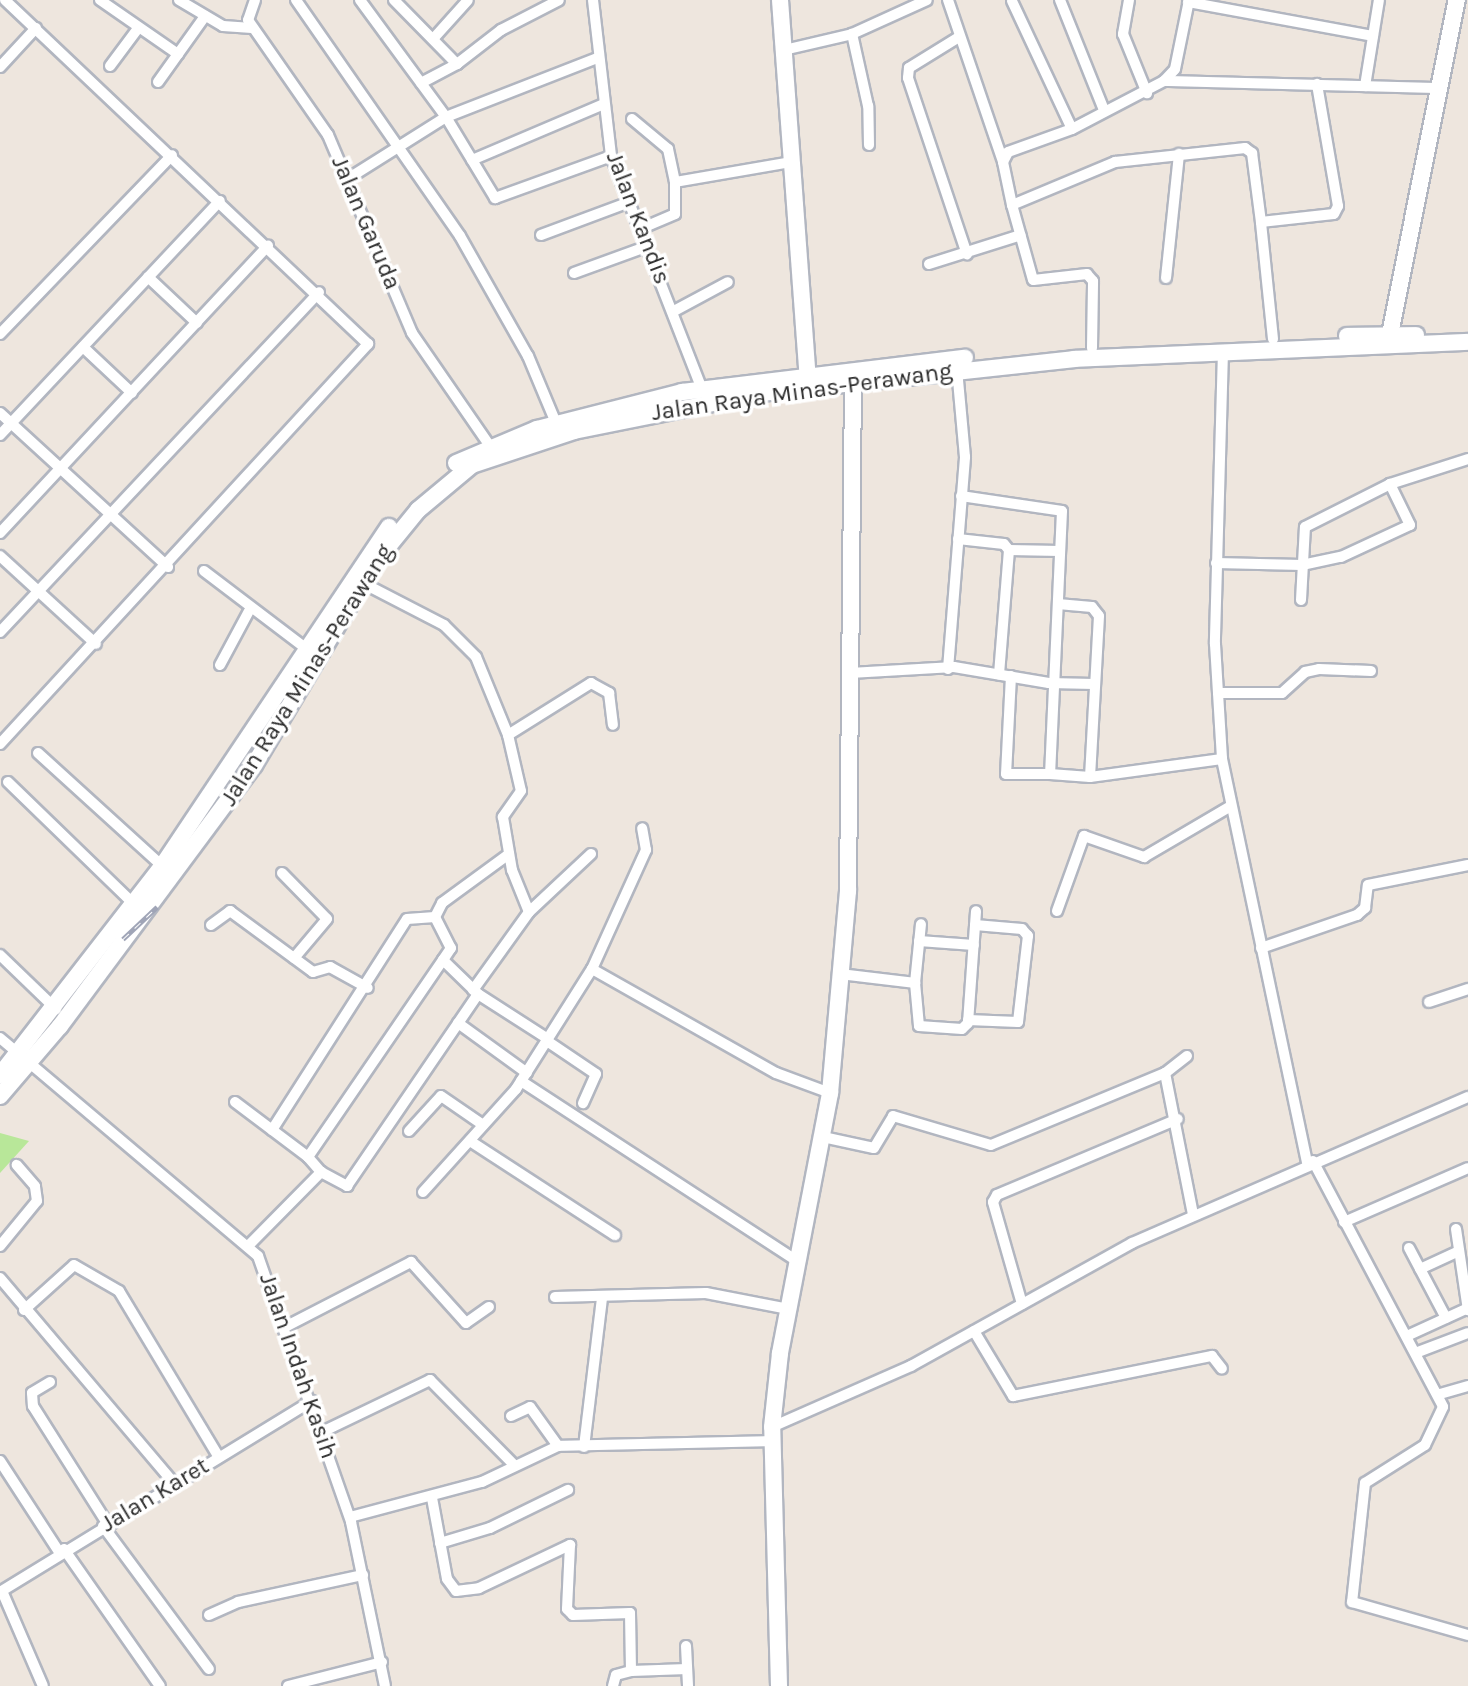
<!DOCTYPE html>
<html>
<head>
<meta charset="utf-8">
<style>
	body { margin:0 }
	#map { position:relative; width:1468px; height:1686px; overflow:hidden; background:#eee6de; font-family:Karla,sans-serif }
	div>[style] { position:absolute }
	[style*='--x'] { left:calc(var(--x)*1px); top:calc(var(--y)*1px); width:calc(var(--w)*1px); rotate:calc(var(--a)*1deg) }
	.green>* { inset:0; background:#b8e799 }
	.roads { filter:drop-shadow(2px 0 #b2b6c0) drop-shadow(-2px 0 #b2b6c0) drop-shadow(0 2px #b2b6c0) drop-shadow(0 -2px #b2b6c0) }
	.street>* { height:10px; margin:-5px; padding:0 5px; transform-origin:5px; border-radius:5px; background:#fff }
	.secondary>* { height:16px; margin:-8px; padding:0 8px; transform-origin:8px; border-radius:8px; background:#fff }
	.rail>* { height:5px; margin-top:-2.5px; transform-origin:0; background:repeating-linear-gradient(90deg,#fff 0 8px,#a0a5b7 0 16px); box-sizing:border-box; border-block:2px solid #a0a5b7 }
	span { translate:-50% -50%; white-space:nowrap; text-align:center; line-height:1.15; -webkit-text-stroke:7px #fff; paint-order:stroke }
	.street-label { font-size:24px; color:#2c2c2c }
</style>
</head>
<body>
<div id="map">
	<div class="green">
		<i style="clip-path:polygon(0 1133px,29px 1141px,0 1173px)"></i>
	</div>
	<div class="roads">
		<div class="street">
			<i style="--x:100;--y:0;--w:95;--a:34.7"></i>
			<i style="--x:179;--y:0;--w:51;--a:30.6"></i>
			<i style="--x:223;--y:26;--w:29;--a:4"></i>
			<i style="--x:255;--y:0;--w:21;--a:109"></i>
			<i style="--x:248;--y:20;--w:140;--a:55.2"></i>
			<i style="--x:328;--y:135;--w:215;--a:67"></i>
			<i style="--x:412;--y:333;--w:137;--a:55.4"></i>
			<i style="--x:296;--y:0;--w:287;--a:55.2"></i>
			<i style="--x:460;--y:236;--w:138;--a:60.5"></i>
			<i style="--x:528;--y:356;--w:73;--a:67.3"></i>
			<i style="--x:360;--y:0;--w:145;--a:53.7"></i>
			<i style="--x:446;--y:117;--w:95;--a:58.8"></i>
			<i style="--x:495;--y:198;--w:123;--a:-19.9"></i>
			<i style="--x:394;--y:0;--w:90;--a:45.5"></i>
			<i style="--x:457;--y:64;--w:56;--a:-37.7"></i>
			<i style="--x:501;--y:30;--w:65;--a:-27.3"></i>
			<i style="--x:593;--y:0;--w:157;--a:83.4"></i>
			<i style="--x:611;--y:156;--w:250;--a:68.7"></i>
			<i style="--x:948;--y:0;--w:171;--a:71.2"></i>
			<i style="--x:1060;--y:0;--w:118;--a:68.2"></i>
			<i style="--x:1129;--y:0;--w:35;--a:100"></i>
			<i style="--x:1123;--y:34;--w:64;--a:67.9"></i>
			<i style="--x:1012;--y:1;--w:141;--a:64.9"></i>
			<i style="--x:1188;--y:2;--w:188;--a:10.4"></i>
			<i style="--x:959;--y:37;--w:59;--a:148.2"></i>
			<i style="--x:909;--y:68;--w:10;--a:96"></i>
			<i style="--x:908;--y:78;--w:186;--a:71.5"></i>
			<i style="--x:433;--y:39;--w:52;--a:-48.1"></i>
			<i style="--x:784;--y:50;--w:70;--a:-13.2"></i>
			<i style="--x:110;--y:66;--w:44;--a:-53.4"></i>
			<i style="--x:0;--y:67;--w:53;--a:-47.3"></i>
			<i style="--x:1164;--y:81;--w:276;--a:1.5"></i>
			<i style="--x:158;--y:82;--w:81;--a:-54.5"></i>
			<i style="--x:421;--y:83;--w:41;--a:-27.8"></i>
			<i style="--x:1365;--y:86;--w:87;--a:-80.8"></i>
			<i style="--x:632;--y:119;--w:47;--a:39.8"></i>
			<i style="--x:668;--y:149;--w:34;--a:78"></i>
			<i style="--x:869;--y:145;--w:39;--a:-91"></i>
			<i style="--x:868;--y:106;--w:74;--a:-102.5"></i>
			<i style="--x:852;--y:34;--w:82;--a:-24.4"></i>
			<i style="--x:472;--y:160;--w:143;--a:-23"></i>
			<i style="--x:349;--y:178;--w:115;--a:-32.2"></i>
			<i style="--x:446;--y:117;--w:162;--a:-21.3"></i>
			<i style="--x:1012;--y:205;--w:44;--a:-101.8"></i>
			<i style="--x:1003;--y:162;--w:11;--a:-63"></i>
			<i style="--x:1008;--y:152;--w:68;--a:-19.8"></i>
			<i style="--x:1072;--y:129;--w:104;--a:-27.6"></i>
			<i style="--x:1164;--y:81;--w:16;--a:-47"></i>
			<i style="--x:1175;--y:69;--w:70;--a:-78.5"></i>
			<i style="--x:640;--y:229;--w:38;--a:-23"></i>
			<i style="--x:675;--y:214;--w:32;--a:-90"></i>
			<i style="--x:675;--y:182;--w:118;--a:-9.8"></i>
			<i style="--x:541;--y:235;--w:92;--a:-20.4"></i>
			<i style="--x:929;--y:264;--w:96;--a:-17.5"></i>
			<i style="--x:574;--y:273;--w:79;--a:-20"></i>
			<i style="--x:148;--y:277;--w:67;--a:43.2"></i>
			<i style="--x:1166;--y:278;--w:125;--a:-84"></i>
			<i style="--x:674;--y:311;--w:61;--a:-28.2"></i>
			<i style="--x:0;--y:334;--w:248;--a:-46.1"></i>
			<i style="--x:1273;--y:339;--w:118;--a:-95.9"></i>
			<i style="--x:1261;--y:222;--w:73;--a:-6.3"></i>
			<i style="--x:1334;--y:214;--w:9;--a:-63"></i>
			<i style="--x:1338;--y:206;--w:124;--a:-99.8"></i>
			<i style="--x:83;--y:347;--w:67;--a:43.2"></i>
			<i style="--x:1092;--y:348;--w:67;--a:-89.1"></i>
			<i style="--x:1093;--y:281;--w:9;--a:-131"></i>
			<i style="--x:1087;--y:274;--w:54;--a:173.7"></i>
			<i style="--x:1033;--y:280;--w:78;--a:-105.6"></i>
			<i style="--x:1012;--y:205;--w:112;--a:-22.7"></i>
			<i style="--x:1115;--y:162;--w:131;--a:-6.1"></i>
			<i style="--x:1245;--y:148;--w:9;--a:36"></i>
			<i style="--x:1252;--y:153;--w:70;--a:82.6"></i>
			<i style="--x:1223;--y:351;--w:293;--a:91.6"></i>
			<i style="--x:1215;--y:644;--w:115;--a:86.5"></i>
			<i style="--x:1222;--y:759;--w:413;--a:78.1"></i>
			<i style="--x:0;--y:413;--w:228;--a:42.5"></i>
			<i style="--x:0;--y:435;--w:321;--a:-46.8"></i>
			<i style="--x:961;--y:496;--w:102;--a:8.4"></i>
			<i style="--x:1062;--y:511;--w:263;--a:92.6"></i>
			<i style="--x:1050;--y:774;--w:40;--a:4.3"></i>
			<i style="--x:1090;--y:777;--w:133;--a:-7.8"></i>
			<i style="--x:0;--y:533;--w:393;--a:-47"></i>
			<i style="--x:958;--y:539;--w:46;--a:6.2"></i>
			<i style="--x:1004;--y:544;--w:8;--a:50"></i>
			<i style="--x:1009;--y:550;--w:125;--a:94.6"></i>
			<i style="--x:1009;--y:550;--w:51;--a:1.1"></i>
			<i style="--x:0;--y:556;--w:130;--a:42.5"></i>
			<i style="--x:1216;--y:563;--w:86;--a:1.3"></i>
			<i style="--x:1302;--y:565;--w:40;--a:-12"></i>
			<i style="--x:1341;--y:557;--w:76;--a:-24.9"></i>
			<i style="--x:1410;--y:525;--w:46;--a:-116"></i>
			<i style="--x:1390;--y:484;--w:82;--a:-17.8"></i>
			<i style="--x:204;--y:571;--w:131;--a:37.2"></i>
			<i style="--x:357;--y:580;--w:98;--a:27.3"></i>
			<i style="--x:444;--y:625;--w:45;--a:45"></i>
			<i style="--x:476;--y:657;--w:84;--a:67.7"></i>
			<i style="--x:508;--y:735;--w:57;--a:76.9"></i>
			<i style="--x:521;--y:791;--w:32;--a:125"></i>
			<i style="--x:503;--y:817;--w:54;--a:80.4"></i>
			<i style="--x:512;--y:870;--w:45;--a:68"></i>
			<i style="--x:529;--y:912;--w:85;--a:-43.1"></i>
			<i style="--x:1301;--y:600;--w:73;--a:-86.9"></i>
			<i style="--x:1305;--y:527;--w:95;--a:-26.8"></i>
			<i style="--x:1058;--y:604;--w:34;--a:5"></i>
			<i style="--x:1092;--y:607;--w:11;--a:52"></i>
			<i style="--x:1099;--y:616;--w:161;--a:93.2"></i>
			<i style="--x:0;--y:632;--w:466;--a:-46.8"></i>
			<i style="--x:220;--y:665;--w:61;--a:-61.8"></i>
			<i style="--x:948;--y:669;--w:213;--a:-85.4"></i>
			<i style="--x:965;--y:457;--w:88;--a:-95.2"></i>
			<i style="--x:850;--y:673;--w:104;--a:-3.3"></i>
			<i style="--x:954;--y:667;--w:96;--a:9.6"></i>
			<i style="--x:1049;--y:683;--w:45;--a:1.3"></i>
			<i style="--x:1011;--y:676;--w:98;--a:92.9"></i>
			<i style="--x:1006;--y:774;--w:44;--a:0"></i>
			<i style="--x:1218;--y:693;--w:64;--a:0"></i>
			<i style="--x:1282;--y:693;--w:31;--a:-42"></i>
			<i style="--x:1305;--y:672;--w:14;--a:-12"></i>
			<i style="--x:1319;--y:669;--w:52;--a:2.2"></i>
			<i style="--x:508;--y:735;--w:98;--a:-32.1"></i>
			<i style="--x:591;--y:683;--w:21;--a:29"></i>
			<i style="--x:609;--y:693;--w:32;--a:83"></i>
			<i style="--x:0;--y:744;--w:544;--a:-47.39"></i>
			<i style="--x:368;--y:344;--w:500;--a:-136.54"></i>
			<i style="--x:38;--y:753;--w:168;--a:42.3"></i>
			<i style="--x:8;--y:782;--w:175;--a:44.1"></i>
			<i style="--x:282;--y:873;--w:64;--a:45.6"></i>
			<i style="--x:327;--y:919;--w:51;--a:130.2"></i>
			<i style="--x:1057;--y:911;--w:80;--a:-70.2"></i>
			<i style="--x:1084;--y:836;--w:64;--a:19.3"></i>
			<i style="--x:1144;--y:857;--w:101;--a:-30.4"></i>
			<i style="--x:435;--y:917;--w:16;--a:-63"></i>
			<i style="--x:442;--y:903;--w:83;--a:-36.2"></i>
			<i style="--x:211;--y:925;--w:24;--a:-36"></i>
			<i style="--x:230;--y:911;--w:103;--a:36.3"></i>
			<i style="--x:313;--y:972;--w:18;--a:-16"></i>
			<i style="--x:330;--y:967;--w:43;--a:28.9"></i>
			<i style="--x:919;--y:941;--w:55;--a:4.2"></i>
			<i style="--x:1261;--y:948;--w:102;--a:-19"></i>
			<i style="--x:1357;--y:915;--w:11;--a:-41"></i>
			<i style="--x:1365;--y:908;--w:23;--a:-83"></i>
			<i style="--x:1368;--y:885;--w:102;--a:-11.3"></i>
			<i style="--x:0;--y:955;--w:78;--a:44"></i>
			<i style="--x:592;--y:969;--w:131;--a:-65.6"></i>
			<i style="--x:646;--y:850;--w:22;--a:-100"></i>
			<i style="--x:840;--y:974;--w:76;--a:6.8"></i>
			<i style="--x:915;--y:983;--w:43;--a:84.7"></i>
			<i style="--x:919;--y:1026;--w:43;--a:4"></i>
			<i style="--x:962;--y:1029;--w:8;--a:-45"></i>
			<i style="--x:968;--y:1023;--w:112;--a:-85.9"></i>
			<i style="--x:915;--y:983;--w:59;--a:-84.2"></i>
			<i style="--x:473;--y:990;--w:96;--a:-54.3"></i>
			<i style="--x:1429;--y:1002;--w:41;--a:-18.4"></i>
			<i style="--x:968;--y:1020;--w:50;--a:2.3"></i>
			<i style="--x:1018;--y:1022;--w:87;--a:-83.4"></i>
			<i style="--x:1028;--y:936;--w:9;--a:-131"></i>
			<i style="--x:1022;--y:929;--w:47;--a:-175.1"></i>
			<i style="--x:458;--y:1023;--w:85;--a:35.9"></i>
			<i style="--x:0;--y:1038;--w:338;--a:40.2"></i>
			<i style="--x:258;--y:1256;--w:282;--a:70.7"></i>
			<i style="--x:351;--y:1522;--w:167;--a:78.3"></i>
			<i style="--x:547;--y:1041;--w:59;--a:34"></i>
			<i style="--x:596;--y:1074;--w:32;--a:114"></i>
			<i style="--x:1187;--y:1056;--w:28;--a:142"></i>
			<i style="--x:1165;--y:1073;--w:145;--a:78.8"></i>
			<i style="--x:521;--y:1081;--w:330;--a:33.1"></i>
			<i style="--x:235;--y:1102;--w:91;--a:37"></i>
			<i style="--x:272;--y:1130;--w:250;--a:-57.4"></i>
			<i style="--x:407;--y:919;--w:28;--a:-4"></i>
			<i style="--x:435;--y:917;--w:35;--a:63"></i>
			<i style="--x:451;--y:948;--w:14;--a:124"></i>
			<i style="--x:409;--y:1131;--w:47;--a:-47.6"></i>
			<i style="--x:441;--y:1096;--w:51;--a:34.6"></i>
			<i style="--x:823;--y:1137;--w:52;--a:12.2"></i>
			<i style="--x:874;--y:1148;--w:37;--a:-59"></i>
			<i style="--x:893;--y:1116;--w:102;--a:16.5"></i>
			<i style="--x:991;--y:1145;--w:188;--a:-22.5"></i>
			<i style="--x:470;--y:1141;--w:173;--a:33"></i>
			<i style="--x:1313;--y:1161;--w:278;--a:62.1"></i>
			<i style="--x:1443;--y:1407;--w:42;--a:115.3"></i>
			<i style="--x:1425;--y:1445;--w:71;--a:147.7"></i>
			<i style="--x:1365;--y:1483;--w:120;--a:96.2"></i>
			<i style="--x:1352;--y:1602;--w:121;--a:15.9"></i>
			<i style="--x:321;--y:1172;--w:30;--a:28"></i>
			<i style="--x:347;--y:1186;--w:232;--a:-55.7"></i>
			<i style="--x:423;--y:1192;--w:139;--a:-47.9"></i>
			<i style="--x:516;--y:1089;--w:142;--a:-57.7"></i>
			<i style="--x:592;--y:969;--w:211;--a:29.5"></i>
			<i style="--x:776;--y:1073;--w:58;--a:20.3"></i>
			<i style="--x:1344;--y:1222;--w:135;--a:-23.5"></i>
			<i style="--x:1456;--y:1229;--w:82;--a:81.6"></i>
			<i style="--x:249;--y:1245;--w:103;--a:-45.4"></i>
			<i style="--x:321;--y:1172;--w:20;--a:-131"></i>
			<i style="--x:308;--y:1157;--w:239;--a:-55.6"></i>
			<i style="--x:443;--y:960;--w:49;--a:44.2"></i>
			<i style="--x:478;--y:994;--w:83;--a:32.7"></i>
			<i style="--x:0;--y:1246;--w:58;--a:-50.6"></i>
			<i style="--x:37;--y:1201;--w:15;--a:-98"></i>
			<i style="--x:35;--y:1186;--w:28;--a:-131"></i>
			<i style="--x:1409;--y:1248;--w:79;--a:62.1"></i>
			<i style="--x:1420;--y:1269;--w:43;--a:-24.8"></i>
			<i style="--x:0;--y:1278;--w:269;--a:49.7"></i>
			<i style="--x:555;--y:1297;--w:151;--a:-1.5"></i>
			<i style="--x:706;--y:1293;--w:84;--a:11"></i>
			<i style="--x:1022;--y:1304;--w:106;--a:-105.9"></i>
			<i style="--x:993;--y:1202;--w:8;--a:-60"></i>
			<i style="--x:997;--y:1195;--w:196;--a:-22.8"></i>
			<i style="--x:24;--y:1310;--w:67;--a:-42"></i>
			<i style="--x:74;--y:1265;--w:52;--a:30"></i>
			<i style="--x:119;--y:1291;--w:192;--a:59"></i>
			<i style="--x:285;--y:1327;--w:142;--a:-27.3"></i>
			<i style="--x:411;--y:1262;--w:82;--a:48"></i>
			<i style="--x:466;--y:1323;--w:28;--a:-35"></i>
			<i style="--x:974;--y:1331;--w:76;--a:59"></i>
			<i style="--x:1013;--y:1396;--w:203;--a:-11.4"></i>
			<i style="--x:1212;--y:1356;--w:16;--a:52"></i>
			<i style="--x:1409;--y:1335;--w:65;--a:-24.6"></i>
			<i style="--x:1418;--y:1352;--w:53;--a:-20.8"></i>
			<i style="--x:50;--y:1382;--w:21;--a:149"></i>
			<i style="--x:32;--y:1393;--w:13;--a:86"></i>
			<i style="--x:33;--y:1406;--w:138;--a:57.7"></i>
			<i style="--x:1440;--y:1394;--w:29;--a:-16"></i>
			<i style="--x:511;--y:1416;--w:21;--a:-25"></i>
			<i style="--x:530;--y:1407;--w:48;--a:54.3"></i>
			<i style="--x:772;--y:1427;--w:152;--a:-23.7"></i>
			<i style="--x:911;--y:1366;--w:253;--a:-29.1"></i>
			<i style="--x:1132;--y:1243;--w:366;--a:-23.5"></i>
			<i style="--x:322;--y:1432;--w:120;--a:-25.7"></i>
			<i style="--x:430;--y:1380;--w:120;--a:45.3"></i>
			<i style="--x:584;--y:1447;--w:150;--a:-83.1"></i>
			<i style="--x:0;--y:1461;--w:108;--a:57"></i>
			<i style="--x:432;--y:1498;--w:82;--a:79.5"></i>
			<i style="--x:447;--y:1579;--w:15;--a:53"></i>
			<i style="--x:456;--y:1591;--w:23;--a:-7"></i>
			<i style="--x:479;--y:1588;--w:101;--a:-25.3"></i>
			<i style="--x:570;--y:1545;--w:64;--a:92.7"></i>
			<i style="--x:567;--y:1609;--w:8;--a:45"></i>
			<i style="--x:573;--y:1615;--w:57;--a:-2"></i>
			<i style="--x:630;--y:1613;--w:58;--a:89"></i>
			<i style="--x:350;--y:1517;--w:137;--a:-14.9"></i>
			<i style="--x:482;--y:1482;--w:84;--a:-25.3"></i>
			<i style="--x:558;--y:1446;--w:213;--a:-1.3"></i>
			<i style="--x:103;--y:1526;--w:178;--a:53.5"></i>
			<i style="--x:440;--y:1543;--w:52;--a:-16.7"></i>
			<i style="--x:490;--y:1528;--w:87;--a:-26"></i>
			<i style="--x:64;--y:1549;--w:167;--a:55"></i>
			<i style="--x:2;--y:1591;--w:103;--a:66.7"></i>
			<i style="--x:0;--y:1592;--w:366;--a:-31.5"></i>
			<i style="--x:209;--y:1615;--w:32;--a:-24"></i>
			<i style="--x:238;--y:1602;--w:128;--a:-12.2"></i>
			<i style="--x:686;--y:1646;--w:40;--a:87.1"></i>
			<i style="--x:288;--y:1686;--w:97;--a:-14.3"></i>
			<i style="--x:613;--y:1686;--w:11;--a:-75"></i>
			<i style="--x:616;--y:1675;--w:16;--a:-15"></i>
			<i style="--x:631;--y:1671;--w:56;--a:-2"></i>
		</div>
		<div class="secondary">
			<i style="--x:780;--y:0;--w:383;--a:85.8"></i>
			<i style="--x:1347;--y:336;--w:69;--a:-0.8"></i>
			<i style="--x:1388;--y:344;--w:351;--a:-78.7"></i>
			<i style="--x:456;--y:463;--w:88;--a:-22.8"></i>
			<i style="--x:537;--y:429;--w:150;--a:-14.3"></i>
			<i style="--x:682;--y:392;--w:285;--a:-6.9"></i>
			<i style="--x:0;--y:1075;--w:264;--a:-52.2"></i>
			<i style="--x:162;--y:866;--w:408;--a:-56.2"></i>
			<i style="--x:0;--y:1096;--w:92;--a:-49.4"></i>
			<i style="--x:60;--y:1026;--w:325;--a:-53.4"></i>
			<i style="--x:254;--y:765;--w:234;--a:-59.2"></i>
			<i style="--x:374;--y:564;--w:70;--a:-50.8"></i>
			<i style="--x:418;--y:510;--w:70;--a:-39.8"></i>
			<i style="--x:472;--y:465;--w:108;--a:-18.4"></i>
			<i style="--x:574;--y:431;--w:192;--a:-11.4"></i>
			<i style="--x:762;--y:393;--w:314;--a:-6.2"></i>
			<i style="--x:1074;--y:359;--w:394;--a:-2.5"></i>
			<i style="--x:779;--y:1686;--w:259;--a:-91.5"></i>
			<i style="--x:772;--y:1427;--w:74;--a:-83.8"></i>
			<i style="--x:780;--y:1353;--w:265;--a:-79.1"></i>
			<i style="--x:830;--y:1093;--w:203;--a:-84.9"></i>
			<i style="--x:848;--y:891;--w:516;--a:-89.44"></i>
		</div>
	</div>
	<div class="rail">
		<i style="--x:123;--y:939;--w:47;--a:-43.3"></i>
	</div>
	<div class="street-label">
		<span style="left:638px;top:218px;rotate:69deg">Jalan Kandis</span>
		<span style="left:366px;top:223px;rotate:67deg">Jalan Garuda</span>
		<span style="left:802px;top:392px;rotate:-8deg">Jalan Raya Minas-Perawang</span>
		<span style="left:307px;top:675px;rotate:-58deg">Jalan Raya Minas-Perawang</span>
		<span style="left:298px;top:1366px;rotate:71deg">Jalan Indah Kasih</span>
		<span style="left:155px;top:1495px;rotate:-31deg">Jalan Karet</span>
	</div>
</div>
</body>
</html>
